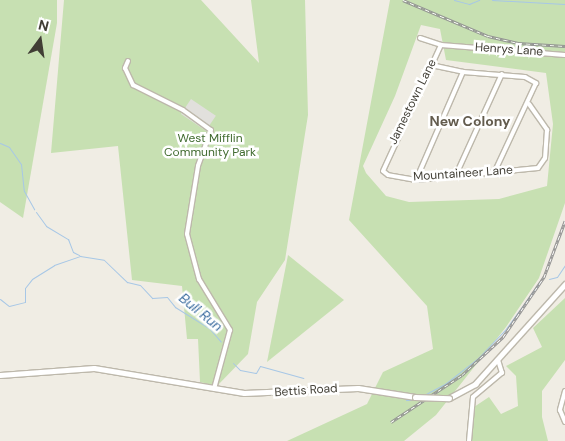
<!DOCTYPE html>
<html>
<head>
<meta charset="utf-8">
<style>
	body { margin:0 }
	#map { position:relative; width:565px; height:441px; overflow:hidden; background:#f0ede4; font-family:"DM Sans",sans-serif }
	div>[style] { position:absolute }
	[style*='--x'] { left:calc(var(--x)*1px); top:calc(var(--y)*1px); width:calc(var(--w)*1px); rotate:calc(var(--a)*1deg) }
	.green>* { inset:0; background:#c7e0b2 }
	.parking>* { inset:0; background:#e1e0dc; transform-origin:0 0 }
	.stream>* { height:1px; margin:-0.5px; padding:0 0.5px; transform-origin:0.5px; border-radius:0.5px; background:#a7c7e6 }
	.roads { filter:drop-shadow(1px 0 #bdb8ab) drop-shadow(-1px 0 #bdb8ab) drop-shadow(0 1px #bdb8ab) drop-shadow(0 -1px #bdb8ab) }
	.minor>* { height:4px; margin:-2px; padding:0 2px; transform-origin:2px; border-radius:2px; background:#fff }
	.tertiary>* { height:5px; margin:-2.5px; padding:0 2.5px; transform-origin:2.5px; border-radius:2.5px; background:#fff }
	.rail>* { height:3px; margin-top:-1.5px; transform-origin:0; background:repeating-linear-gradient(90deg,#fff 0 4px,#939393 0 8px); box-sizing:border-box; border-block:1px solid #939393 }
	.bridges { filter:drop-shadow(1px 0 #bdb8ab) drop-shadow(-1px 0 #bdb8ab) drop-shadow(0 1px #bdb8ab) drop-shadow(0 -1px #bdb8ab) }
	.tertiary-bridge>* { height:5px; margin:-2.5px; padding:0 2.5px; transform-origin:2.5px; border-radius:2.5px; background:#fff }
	span { translate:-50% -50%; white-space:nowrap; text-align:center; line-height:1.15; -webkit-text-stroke:5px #fff; paint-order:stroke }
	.street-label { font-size:12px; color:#413e35 }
	.park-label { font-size:12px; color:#416b30 }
	.neighbourhood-label { font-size:14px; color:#635c4e; font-weight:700 }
	.water-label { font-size:14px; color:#3c6d9f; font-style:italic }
	.north { position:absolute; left:15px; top:15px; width:50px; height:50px; -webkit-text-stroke:4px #fff; paint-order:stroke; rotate:14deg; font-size:14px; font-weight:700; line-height:20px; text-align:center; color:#413e35 }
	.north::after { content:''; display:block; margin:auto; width:18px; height:22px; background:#413e35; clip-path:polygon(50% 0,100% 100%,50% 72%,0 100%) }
</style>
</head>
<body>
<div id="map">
	<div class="green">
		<i style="clip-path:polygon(0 0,57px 0,57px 23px,23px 218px,0 202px)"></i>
		<i style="clip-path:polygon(64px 0,201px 0,259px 63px,251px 0,305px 0,308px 115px,285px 260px,257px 302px,248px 354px,217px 386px,200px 382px,198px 339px,187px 339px,182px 286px,132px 280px,118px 146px,51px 153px)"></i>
		<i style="clip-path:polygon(evenodd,390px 0,565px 0,565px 203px,539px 278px,506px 327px,436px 415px,404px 441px,287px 441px,367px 404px,383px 372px,433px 349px,427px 306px,349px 220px,390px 0,421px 25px,440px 29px,446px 60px,546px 73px,553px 124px,547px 186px,499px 199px,409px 202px,386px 196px,366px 173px,363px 166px,395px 96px,421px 25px)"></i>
		<i style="clip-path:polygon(288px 255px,344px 300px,267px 362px)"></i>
		<i style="clip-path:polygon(565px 298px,565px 360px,542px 391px,542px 417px,548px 441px,470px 441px,474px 407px,489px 397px,501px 414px,518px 406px,516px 376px,506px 366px,542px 347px,533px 328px)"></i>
	</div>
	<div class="parking">
		<i style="left:191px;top:99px;width:30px;height:18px;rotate:34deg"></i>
	</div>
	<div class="stream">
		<i style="--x:454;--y:0;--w:16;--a:15"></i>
		<i style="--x:469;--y:4;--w:11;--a:-22"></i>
		<i style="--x:492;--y:0;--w:73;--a:3.1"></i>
		<i style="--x:0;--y:143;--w:10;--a:24"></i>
		<i style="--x:9;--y:147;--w:21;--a:55"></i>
		<i style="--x:21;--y:164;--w:27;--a:84"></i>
		<i style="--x:24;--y:191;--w:21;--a:61"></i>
		<i style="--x:36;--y:212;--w:17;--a:54"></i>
		<i style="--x:46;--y:226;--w:26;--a:31"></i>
		<i style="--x:68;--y:239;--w:14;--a:69"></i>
		<i style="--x:73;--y:252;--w:7;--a:27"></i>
		<i style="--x:549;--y:279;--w:8;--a:-14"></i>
		<i style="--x:557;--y:277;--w:14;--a:-56"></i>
		<i style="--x:0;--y:299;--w:11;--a:38"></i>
		<i style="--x:9;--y:306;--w:16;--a:-14"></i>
		<i style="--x:25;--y:302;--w:14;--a:-90"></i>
		<i style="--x:25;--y:288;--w:11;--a:-52"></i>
		<i style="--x:32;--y:279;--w:26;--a:-32"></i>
		<i style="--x:54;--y:265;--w:28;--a:-19"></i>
		<i style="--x:80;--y:256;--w:24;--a:9"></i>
		<i style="--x:104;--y:260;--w:32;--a:44"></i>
		<i style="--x:127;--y:282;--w:13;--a:13"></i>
		<i style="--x:140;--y:285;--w:18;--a:47"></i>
		<i style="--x:152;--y:298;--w:15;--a:-4"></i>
		<i style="--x:167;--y:297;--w:13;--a:51"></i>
		<i style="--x:175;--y:307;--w:40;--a:32"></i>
		<i style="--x:209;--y:328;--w:18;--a:49"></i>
		<i style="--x:233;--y:363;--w:10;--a:45"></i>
		<i style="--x:240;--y:370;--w:16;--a:11"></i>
		<i style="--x:256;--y:373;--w:8;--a:-60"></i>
		<i style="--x:260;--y:366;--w:45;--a:15.6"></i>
		<i style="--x:424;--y:395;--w:24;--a:-28"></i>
		<i style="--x:445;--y:384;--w:42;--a:-38.2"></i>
		<i style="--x:478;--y:358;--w:39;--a:-46"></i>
		<i style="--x:505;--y:330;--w:59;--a:-53.9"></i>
		<i style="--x:406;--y:400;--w:11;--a:0"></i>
	</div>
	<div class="roads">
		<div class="minor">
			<i style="--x:420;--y:38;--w:22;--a:18"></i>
			<i style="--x:128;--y:61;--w:8;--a:113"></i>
			<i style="--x:125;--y:68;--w:19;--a:65"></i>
			<i style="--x:133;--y:85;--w:56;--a:26.6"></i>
			<i style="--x:183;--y:110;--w:34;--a:36"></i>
			<i style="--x:211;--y:130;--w:38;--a:110"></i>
			<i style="--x:198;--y:166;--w:69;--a:99.2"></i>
			<i style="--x:187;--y:234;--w:47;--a:75.1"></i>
			<i style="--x:199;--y:279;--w:60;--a:58.7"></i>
			<i style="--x:230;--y:330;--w:61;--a:105.2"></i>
			<i style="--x:431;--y:65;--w:33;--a:12"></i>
			<i style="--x:463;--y:72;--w:62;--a:4.6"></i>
			<i style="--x:525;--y:77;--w:13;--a:29"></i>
			<i style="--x:536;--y:83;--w:99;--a:115"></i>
			<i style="--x:529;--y:104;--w:32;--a:55"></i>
			<i style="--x:547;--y:130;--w:28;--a:94"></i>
			<i style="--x:545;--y:158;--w:12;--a:125"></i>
			<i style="--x:538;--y:168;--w:123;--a:174.4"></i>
			<i style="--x:416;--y:180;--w:28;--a:-170"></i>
			<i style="--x:388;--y:175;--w:6;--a:-141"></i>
			<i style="--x:383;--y:171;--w:139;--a:-65.3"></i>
			<i style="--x:441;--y:45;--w:124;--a:4.6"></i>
			<i style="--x:455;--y:177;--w:113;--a:-65.5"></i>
			<i style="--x:416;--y:180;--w:118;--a:-66.5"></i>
			<i style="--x:565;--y:391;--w:20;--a:105"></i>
			<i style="--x:560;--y:410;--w:13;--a:67"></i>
			<i style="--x:469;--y:441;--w:44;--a:-84.8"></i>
			<i style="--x:473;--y:397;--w:38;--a:-40"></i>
			<i style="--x:502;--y:373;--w:14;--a:-107"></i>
		</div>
		<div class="tertiary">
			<i style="--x:0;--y:375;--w:94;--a:-4.3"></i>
			<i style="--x:94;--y:368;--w:152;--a:9.5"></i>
			<i style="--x:244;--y:393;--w:114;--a:-2.5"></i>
			<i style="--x:358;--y:388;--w:58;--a:9"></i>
			<i style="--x:449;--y:398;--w:30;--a:-28"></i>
			<i style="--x:475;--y:384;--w:135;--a:-48"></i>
		</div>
	</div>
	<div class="rail">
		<i style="--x:403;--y:0;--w:92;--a:23"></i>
		<i style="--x:488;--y:36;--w:31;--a:13"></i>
		<i style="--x:518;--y:43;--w:47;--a:3.7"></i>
		<i style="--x:391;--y:422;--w:85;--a:-33.5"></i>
		<i style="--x:462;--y:375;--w:56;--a:-42.8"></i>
		<i style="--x:503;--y:337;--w:73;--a:-55.7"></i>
		<i style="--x:544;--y:277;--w:60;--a:-69.4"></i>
	</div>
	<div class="bridges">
		<div class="tertiary-bridge">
			<i style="--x:415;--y:397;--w:34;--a:2"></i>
		</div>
	</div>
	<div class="street-label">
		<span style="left:509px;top:50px;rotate:4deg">Henrys Lane</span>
		<span style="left:413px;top:102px;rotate:-64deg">Jamestown Lane</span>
		<span style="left:463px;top:174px;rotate:-4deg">Mountaineer Lane</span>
		<span style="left:306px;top:391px;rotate:-4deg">Bettis Road</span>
	</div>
	<div class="park-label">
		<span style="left:210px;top:146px">West Mifflin<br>Community Park</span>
	</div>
	<div class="neighbourhood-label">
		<span style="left:470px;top:121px">New Colony</span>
	</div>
	<div class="water-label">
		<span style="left:201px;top:312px;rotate:39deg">Bull Run</span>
	</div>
	<div class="north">N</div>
</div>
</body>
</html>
